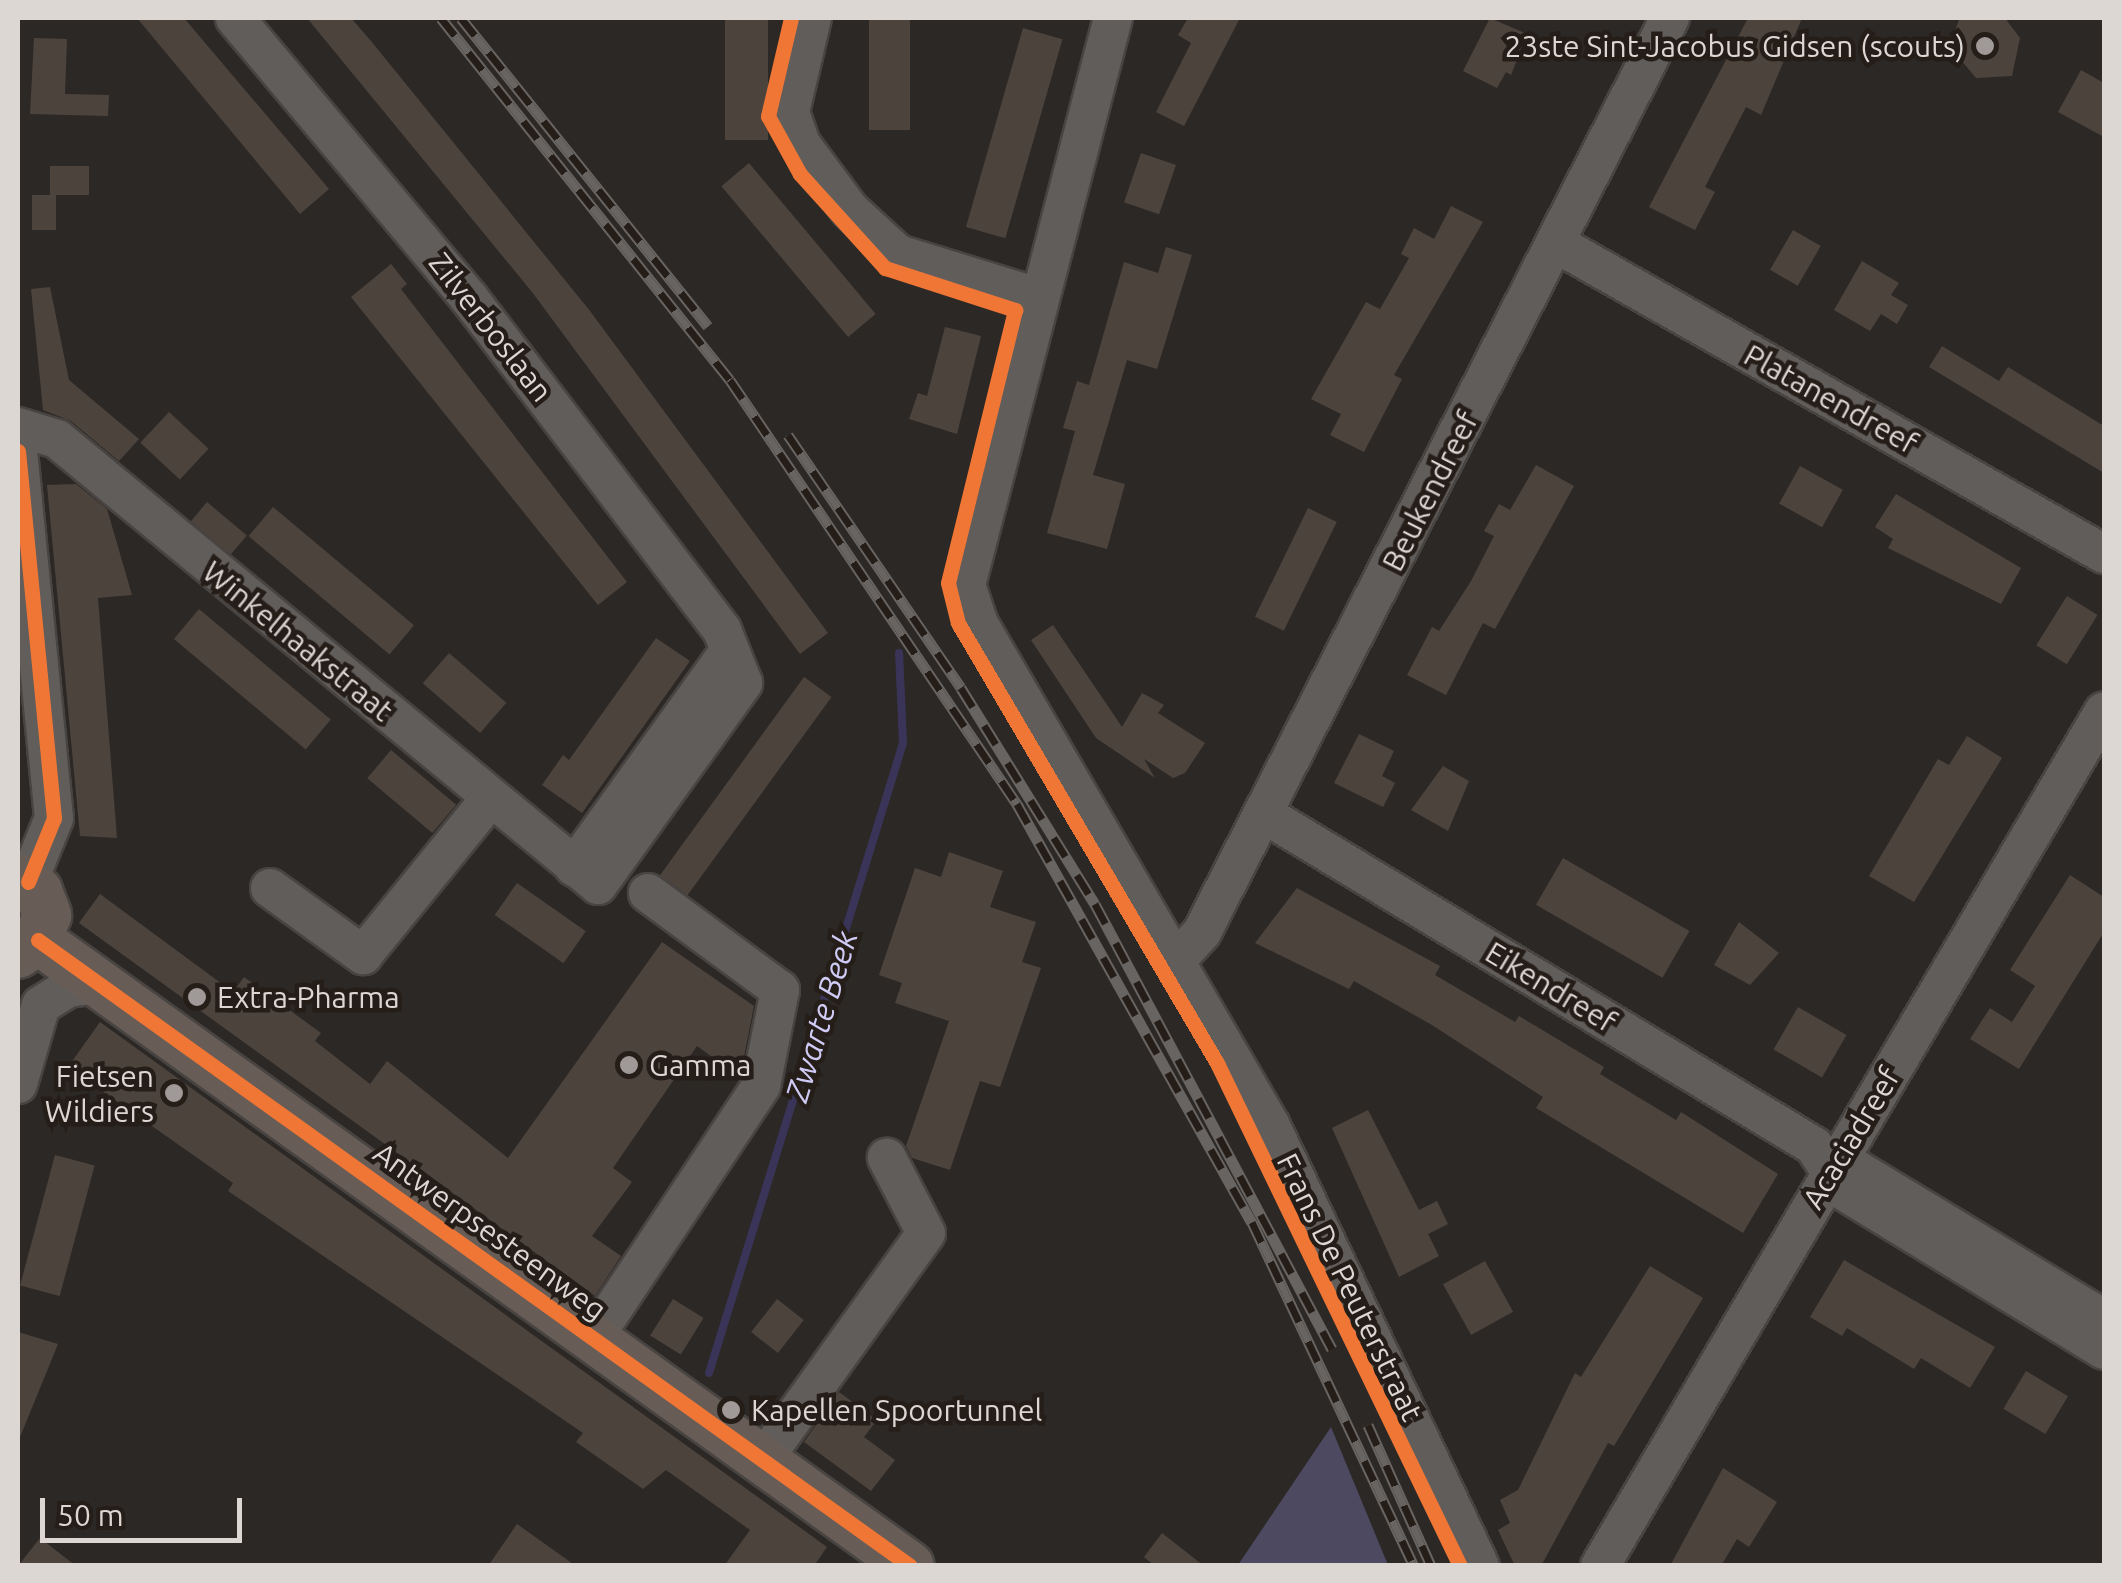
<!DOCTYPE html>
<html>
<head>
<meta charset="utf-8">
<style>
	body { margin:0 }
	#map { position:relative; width:2122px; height:1583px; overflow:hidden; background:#2c2825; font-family:Ubuntu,sans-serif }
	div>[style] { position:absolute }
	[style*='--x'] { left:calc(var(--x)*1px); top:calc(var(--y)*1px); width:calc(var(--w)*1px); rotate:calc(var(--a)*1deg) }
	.green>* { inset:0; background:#4c4961 }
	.stream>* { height:8px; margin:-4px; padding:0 4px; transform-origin:4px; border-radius:4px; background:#3a3558 }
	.building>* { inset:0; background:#4d433d; transform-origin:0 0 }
	.roads { filter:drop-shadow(2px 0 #484442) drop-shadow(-2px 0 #484442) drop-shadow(0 2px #484442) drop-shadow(0 -2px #484442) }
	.minor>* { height:38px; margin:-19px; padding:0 19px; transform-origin:19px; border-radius:19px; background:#615d5b }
	.major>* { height:48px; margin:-24px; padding:0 24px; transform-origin:24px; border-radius:24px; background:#675d56 }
	.rail>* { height:11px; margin-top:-5.5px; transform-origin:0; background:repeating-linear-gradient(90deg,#251d18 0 22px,#686462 0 44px); box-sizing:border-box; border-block:2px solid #686462 }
	.cycleway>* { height:15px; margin:-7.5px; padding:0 7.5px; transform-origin:7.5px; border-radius:7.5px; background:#f07635 }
	.dots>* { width:28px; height:28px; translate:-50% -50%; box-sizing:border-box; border:5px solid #251d18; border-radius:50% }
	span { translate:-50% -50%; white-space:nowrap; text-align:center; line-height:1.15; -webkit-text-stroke:9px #251d18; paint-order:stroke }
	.poi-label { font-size:30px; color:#ddd7d4 }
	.right { translate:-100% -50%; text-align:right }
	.left { translate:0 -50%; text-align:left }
	.street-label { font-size:30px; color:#ddd7d4 }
	.water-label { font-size:32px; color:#cfcbf5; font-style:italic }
	.frame { position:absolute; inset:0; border:20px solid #ddd7d4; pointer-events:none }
	.scale { position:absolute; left:40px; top:1498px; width:202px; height:45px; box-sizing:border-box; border:5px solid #ddd7d4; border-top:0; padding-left:12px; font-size:30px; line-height:35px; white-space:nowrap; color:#ddd7d4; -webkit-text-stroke:8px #251d18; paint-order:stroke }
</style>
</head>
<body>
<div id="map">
	<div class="green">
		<i style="clip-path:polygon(1331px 1427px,1388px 1565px,1238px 1565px)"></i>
	</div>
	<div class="stream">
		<i style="--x:709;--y:1373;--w:659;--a:-72.88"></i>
		<i style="--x:903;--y:743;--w:90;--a:-92.5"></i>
	</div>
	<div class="building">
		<i style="clip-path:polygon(137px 18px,184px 18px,329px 189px,300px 214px)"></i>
		<i style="clip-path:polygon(307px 18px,351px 18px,371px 41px,590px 311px,828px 633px,800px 654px,532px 292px)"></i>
		<i style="left:725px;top:18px;width:43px;height:122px"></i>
		<i style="left:869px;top:18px;width:41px;height:112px"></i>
		<i style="clip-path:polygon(1188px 18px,1240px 18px,1184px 126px,1156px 112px,1191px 43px,1178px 35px)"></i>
		<i style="clip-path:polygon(1490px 18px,1527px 34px,1511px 75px,1506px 72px,1497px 88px,1463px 71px)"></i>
		<i style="clip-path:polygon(1748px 18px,1802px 18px,1761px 115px,1746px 107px,1705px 187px,1715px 192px,1695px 230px,1649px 207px)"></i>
		<i style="clip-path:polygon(1960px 18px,2005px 18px,2020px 38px,2012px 76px,1976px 78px,1956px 54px,1945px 54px)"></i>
		<i style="left:1023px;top:28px;width:41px;height:207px;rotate:16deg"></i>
		<i style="clip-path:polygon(34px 38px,67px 39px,65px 94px,109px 95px,108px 116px,30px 114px)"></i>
		<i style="clip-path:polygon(2081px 70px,2104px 83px,2104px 137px,2058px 112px)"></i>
		<i style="left:1141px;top:153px;width:37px;height:52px;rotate:19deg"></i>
		<i style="left:749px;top:163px;width:197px;height:36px;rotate:50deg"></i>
		<i style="clip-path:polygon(50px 166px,89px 166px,89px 195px,56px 195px,56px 230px,32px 230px,32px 195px,50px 195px)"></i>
		<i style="clip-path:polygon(1451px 206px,1483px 222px,1394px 375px,1402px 379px,1364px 452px,1330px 435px,1341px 414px,1311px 399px,1366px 302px,1380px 309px,1409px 258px,1401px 254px,1414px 228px,1434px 239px)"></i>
		<i style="left:1793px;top:230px;width:32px;height:46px;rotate:30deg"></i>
		<i style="clip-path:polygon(1166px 247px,1192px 255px,1157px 369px,1127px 360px,1093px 475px,1125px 484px,1107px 549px,1047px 533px,1075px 431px,1063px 428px,1077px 381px,1089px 385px,1124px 262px,1158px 273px)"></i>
		<i style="clip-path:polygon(1862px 261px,1899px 283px,1891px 295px,1908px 305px,1897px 324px,1881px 314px,1870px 331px,1834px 310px)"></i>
		<i style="clip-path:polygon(391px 264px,407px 284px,401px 289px,627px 582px,598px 605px,351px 297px)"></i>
		<i style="clip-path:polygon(50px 287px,69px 380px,139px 439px,119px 461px,71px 421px,43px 410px,31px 289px)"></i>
		<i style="clip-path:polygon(945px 327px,981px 336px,957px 434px,909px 419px,918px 393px,927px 396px)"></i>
		<i style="clip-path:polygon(1942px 346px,1999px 381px,2008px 367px,2104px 426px,2104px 473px,1929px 367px)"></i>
		<i style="left:169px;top:412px;width:54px;height:42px;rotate:43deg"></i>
		<i style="clip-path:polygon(1536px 465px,1574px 486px,1495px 629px,1483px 623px,1446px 695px,1407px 675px,1432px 627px,1439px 631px,1471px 581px,1494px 536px,1484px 531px,1499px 504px,1510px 510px)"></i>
		<i style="left:1800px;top:466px;width:49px;height:43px;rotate:29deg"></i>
		<i style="clip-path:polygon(76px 484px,107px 509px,132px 595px,98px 598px,117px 838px,80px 836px,47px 485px)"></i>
		<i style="clip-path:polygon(1896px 494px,2021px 568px,2001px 604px,1888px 548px,1893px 539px,1875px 527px)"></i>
		<i style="left:207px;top:502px;width:52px;height:25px;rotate:40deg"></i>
		<i style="left:273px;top:507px;width:184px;height:38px;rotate:40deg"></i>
		<i style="left:1308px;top:508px;width:32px;height:121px;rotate:26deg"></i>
		<i style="left:2067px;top:596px;width:36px;height:58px;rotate:32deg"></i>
		<i style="left:199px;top:609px;width:172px;height:39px;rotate:40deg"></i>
		<i style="clip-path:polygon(1053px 625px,1122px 727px,1142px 693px,1164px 705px,1158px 713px,1205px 743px,1185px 773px,1173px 778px,1144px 759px,1155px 778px,1096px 738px,1031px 640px)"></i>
		<i style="clip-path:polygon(656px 638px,690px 661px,582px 813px,542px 785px,563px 755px,569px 760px)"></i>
		<i style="left:449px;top:653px;width:76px;height:40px;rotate:41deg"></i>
		<i style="left:804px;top:677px;width:34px;height:245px;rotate:36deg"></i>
		<i style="clip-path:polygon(1359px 734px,1394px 751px,1382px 776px,1395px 783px,1383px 807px,1334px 783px)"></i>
		<i style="clip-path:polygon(1967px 736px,2002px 758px,1914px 902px,1869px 876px,1938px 759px,1949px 765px)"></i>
		<i style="left:391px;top:750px;width:85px;height:37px;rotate:40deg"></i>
		<i style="clip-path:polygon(1443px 766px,1469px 781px,1448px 831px,1411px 810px)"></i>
		<i style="clip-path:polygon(949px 852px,1003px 871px,990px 907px,1036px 922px,1022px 962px,1041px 968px,1000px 1087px,980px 1081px,950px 1170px,912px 1158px,906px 1146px,949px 1021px,895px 1003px,902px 983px,879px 975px,915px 868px,941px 877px)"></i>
		<i style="left:1563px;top:858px;width:146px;height:54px;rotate:30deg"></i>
		<i style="clip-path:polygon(2070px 875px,2104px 897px,2104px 932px,2019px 1069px,1970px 1039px,1990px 1008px,2012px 1022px,2035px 986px,2010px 970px)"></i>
		<i style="left:517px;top:883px;width:84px;height:39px;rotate:35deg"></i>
		<i style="clip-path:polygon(1297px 888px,1440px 966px,1435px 975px,1515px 1022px,1519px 1016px,1604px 1067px,1600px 1074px,1676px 1120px,1681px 1112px,1778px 1174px,1743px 1233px,1536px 1108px,1543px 1097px,1432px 1025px,1354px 981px,1349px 989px,1255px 943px)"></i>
		<i style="clip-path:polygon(100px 894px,233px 992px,244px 977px,321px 1033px,315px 1041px,370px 1084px,387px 1061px,508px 1158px,662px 942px,754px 1006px,740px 1077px,697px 1046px,613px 1168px,632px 1182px,592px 1236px,621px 1256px,595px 1296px,79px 923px)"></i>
		<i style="clip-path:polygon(1739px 922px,1779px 953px,1750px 985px,1714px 965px)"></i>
		<i style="left:1798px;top:1007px;width:56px;height:49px;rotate:30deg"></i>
		<i style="clip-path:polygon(100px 1022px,827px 1547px,814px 1566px,724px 1566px,750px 1530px,666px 1470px,643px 1489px,576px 1442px,583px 1433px,228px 1191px,233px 1183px,68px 1067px)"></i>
		<i style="clip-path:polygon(1368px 1110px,1419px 1210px,1437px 1201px,1448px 1224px,1428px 1234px,1439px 1256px,1399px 1277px,1332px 1128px)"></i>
		<i style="left:55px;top:1155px;width:41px;height:135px;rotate:15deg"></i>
		<i style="clip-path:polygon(1844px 1260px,1995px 1347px,1970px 1388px,1921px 1358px,1914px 1369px,1847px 1328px,1842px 1336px,1810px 1317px)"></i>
		<i style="left:1485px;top:1261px;width:58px;height:48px;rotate:61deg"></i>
		<i style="clip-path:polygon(1650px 1266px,1703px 1298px,1614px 1446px,1608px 1443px,1541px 1566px,1515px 1566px,1498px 1530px,1510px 1523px,1500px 1500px,1518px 1490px,1575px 1373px,1581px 1377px)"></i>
		<i style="left:673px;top:1299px;width:36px;height:43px;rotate:32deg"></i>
		<i style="left:777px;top:1299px;width:34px;height:42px;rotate:38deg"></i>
		<i style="clip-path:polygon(18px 1332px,58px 1344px,18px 1442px)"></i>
		<i style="left:2026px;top:1371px;width:49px;height:44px;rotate:31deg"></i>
		<i style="clip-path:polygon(839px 1392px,877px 1420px,864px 1437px,895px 1460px,871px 1491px,804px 1442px)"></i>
		<i style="clip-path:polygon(1723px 1468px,1777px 1502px,1749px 1547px,1737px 1539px,1721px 1566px,1670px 1566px)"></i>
		<i style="clip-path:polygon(517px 1524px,576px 1566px,488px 1566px)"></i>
		<i style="clip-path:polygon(1162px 1533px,1204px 1566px,1155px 1566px,1144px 1557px)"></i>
		<i style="clip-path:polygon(40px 1538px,76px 1566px,18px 1566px)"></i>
	</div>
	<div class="roads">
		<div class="minor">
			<i style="--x:812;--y:18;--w:97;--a:103.2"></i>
			<i style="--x:790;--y:112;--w:34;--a:71"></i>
			<i style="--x:801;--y:144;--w:82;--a:53.4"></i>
			<i style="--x:850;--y:210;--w:65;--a:42.5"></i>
			<i style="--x:898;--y:254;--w:145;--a:17.2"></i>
			<i style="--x:1113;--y:18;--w:586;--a:104.53"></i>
			<i style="--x:966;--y:585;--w:41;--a:71.6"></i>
			<i style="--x:979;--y:624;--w:581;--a:59.81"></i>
			<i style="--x:1271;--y:1126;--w:487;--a:64.6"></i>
			<i style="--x:1557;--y:244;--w:629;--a:29.54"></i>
			<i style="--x:18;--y:427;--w:41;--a:17.1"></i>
			<i style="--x:57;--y:439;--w:701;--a:39.5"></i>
			<i style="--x:598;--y:885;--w:249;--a:-54.3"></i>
			<i style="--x:743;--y:683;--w:57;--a:-111.6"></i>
			<i style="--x:722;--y:630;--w:417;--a:-127.3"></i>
			<i style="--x:469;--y:298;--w:365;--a:-129.9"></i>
			<i style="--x:18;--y:451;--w:369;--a:84.4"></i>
			<i style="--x:54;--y:818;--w:69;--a:112.1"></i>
			<i style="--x:1264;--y:814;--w:642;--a:31.12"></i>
			<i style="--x:1814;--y:1146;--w:52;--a:57.5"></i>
			<i style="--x:1842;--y:1190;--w:307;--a:31.4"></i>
			<i style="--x:574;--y:867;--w:266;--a:-54.3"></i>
			<i style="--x:270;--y:888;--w:115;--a:35.8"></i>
			<i style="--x:363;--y:955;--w:200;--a:-50.9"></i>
			<i style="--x:1179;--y:957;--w:34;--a:-47"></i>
			<i style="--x:1202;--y:932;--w:1027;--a:-62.89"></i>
			<i style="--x:18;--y:1084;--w:82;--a:-73.8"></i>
			<i style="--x:41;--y:1005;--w:32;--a:-32"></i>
			<i style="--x:68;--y:988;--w:31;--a:-7"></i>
			<i style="--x:1851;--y:1166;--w:296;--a:31.2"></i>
			<i style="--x:593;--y:1339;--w:304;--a:-56.4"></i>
			<i style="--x:761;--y:1086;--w:98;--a:-78.8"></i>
			<i style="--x:780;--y:990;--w:164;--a:-143.7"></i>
			<i style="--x:763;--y:1460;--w:279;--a:-54.3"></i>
			<i style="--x:926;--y:1233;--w:85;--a:-117.5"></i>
			<i style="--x:1600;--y:1566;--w:992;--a:-59.48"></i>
		</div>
		<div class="major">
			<i style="--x:18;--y:878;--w:24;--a:33"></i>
			<i style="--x:38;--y:891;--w:26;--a:69"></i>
			<i style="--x:47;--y:915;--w:27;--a:110"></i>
			<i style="--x:38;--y:940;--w:24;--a:145"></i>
			<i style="--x:38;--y:940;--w:1073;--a:35.67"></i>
		</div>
	</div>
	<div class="rail">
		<i style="--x:441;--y:18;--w:463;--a:51.4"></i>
		<i style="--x:730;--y:380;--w:512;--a:55.91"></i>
		<i style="--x:1017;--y:804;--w:480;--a:60.7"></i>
		<i style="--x:1252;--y:1222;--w:380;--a:64.8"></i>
		<i style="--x:461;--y:18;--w:395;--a:51.3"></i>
		<i style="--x:788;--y:435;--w:306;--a:55.6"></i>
		<i style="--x:961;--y:688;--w:254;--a:58.2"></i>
		<i style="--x:1095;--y:904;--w:504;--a:61.96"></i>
		<i style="--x:1368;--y:1425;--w:154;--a:65.9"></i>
	</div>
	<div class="cycleway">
		<i style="--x:791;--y:18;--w:101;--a:103.2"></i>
		<i style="--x:768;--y:116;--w:66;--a:61.1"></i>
		<i style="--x:800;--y:174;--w:127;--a:47.9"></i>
		<i style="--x:885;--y:268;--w:137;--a:17.9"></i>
		<i style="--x:1015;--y:310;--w:281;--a:103.8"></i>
		<i style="--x:948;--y:583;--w:41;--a:76"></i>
		<i style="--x:958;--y:623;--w:511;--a:59.52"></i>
		<i style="--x:1217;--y:1063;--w:559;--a:64.21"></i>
		<i style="--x:18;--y:451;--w:369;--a:84.4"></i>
		<i style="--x:54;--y:818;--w:69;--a:112.1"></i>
		<i style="--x:38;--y:940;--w:1073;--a:35.67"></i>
	</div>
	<div class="dots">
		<i style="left:1985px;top:46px;background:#9f9a97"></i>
		<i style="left:197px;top:997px;background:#9f9a97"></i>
		<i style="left:629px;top:1065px;background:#9f9a97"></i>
		<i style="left:174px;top:1093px;background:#9f9a97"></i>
		<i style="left:731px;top:1410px;background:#9f9a97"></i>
	</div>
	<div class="poi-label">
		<span class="right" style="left:1965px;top:46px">23ste Sint-Jacobus Gidsen (scouts)</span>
		<span class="left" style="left:217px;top:997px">Extra-Pharma</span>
		<span class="left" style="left:649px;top:1065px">Gamma</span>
		<span class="right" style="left:154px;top:1093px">Fietsen<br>Wildiers</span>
		<span class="left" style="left:751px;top:1410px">Kapellen Spoortunnel</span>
	</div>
	<div class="street-label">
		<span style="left:491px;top:327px;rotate:52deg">Zilverboslaan</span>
		<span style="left:1831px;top:399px;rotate:29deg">Platanendreef</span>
		<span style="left:1430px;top:491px;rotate:-63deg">Beukendreef</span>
		<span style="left:298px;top:641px;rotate:39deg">Winkelhaakstraat</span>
		<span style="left:1551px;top:987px;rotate:31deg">Eikendreef</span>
		<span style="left:1851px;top:1138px;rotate:-59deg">Acaciadreef</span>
		<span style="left:490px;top:1231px;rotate:36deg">Antwerpsesteenweg</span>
		<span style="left:1350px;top:1287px;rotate:64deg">Frans De Peuterstraat</span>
	</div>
	<div class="water-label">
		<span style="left:821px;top:1016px;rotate:-73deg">Zwarte Beek</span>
	</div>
	<div class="frame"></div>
	<div class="scale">50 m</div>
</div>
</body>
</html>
